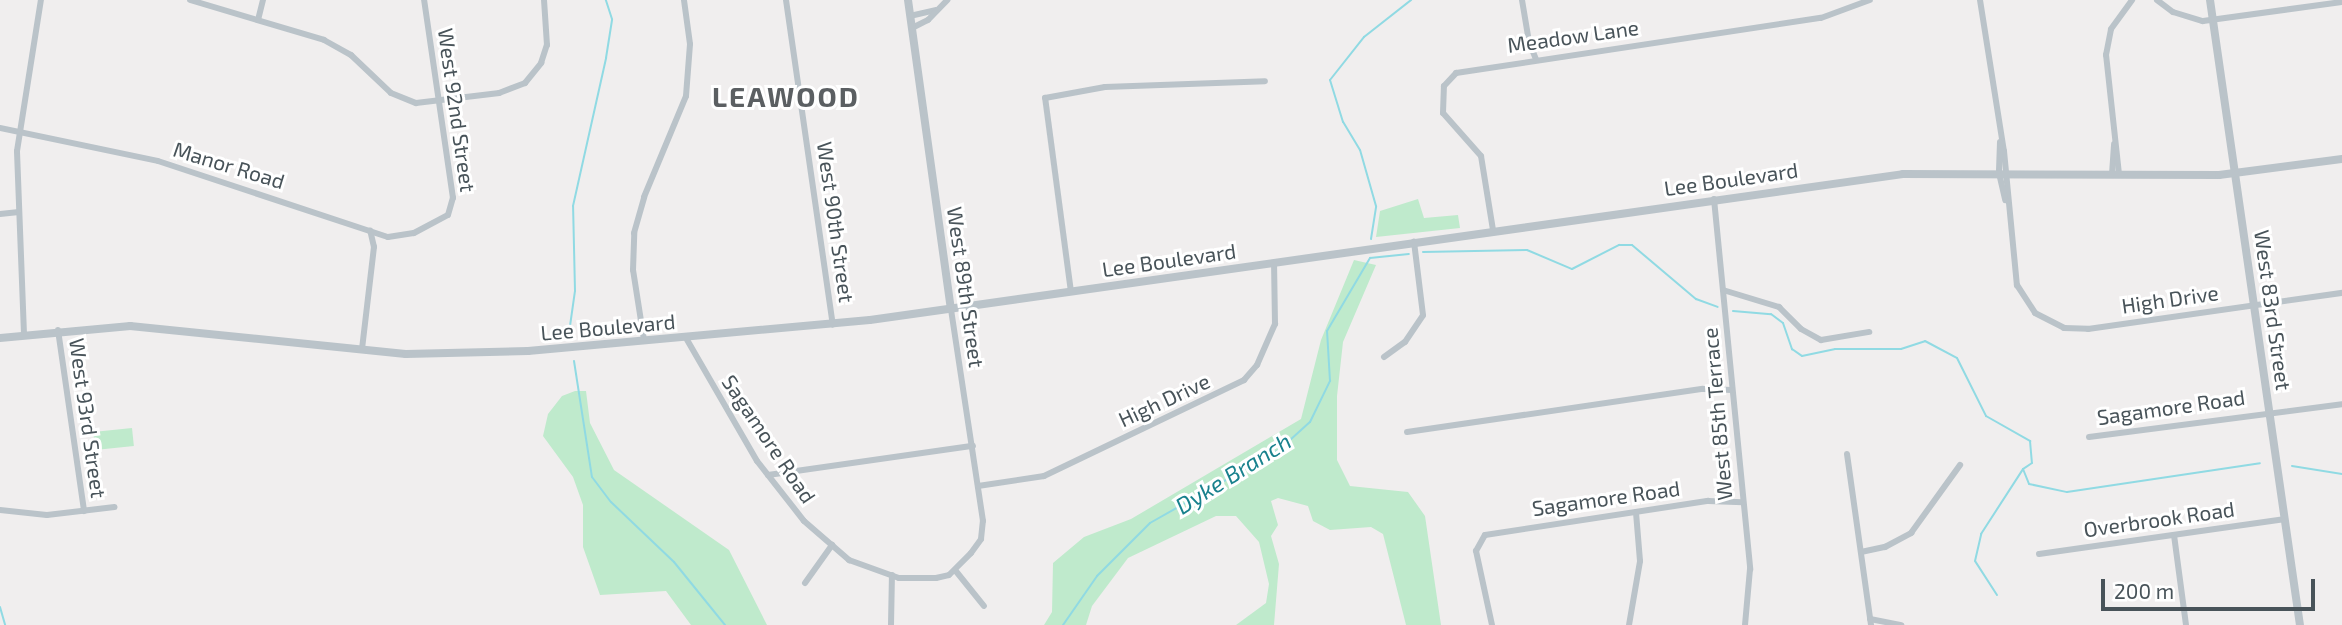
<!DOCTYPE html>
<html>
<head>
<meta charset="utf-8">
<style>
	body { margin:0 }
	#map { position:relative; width:2342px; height:625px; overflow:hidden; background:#f0eeee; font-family:"Exo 2",sans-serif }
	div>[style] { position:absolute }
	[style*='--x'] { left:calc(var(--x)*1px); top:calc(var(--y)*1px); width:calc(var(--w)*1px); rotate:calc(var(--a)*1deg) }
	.green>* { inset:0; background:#bfeacc; transform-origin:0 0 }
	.stream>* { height:2px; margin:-1px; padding:0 1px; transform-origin:1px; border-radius:1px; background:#90dae3 }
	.minor>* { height:6px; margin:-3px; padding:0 3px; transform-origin:3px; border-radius:3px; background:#bac3c9 }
	.tertiary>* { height:8px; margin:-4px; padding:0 4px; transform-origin:4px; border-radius:4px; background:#bac3c9 }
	span { translate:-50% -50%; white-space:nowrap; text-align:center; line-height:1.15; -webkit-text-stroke:6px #fff; paint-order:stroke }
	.street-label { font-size:21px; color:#485359 }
	.water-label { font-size:23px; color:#18818d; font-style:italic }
	.district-label { font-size:28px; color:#5b5f62; font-weight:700; letter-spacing:2px }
	.scale { position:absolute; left:2101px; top:579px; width:214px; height:32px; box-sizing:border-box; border:4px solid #485359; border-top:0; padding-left:9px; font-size:21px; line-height:24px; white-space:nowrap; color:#485359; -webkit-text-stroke:5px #fff; paint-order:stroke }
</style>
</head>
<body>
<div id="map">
	<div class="green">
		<i style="clip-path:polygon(1418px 199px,1424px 218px,1458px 215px,1460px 228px,1376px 237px,1380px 211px)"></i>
		<i style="clip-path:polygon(1354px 260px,1376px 265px,1343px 342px,1337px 396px,1337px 460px,1350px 486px,1408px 492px,1425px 516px,1441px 625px,1406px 625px,1383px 534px,1371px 527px,1330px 530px,1313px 521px,1308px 506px,1278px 498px,1271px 501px,1278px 525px,1271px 536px,1279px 564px,1274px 625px,1236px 625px,1266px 603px,1269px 584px,1259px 542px,1236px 516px,1216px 516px,1128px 558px,1092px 606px,1086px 625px,1044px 625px,1052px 612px,1053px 563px,1084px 537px,1131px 519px,1301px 419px,1321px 340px)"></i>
		<i style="clip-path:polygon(575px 391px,586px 391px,590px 423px,614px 470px,729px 550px,767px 625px,691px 625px,666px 591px,600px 595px,583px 547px,583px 505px,573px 477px,543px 436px,548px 414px,562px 396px)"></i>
		<i style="left:132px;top:428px;width:18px;height:39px;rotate:84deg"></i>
	</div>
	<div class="stream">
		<i style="--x:1371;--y:239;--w:33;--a:-81"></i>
		<i style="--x:1376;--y:206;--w:58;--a:-105.9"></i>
		<i style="--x:1360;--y:150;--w:33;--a:-121"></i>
		<i style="--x:1343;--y:122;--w:44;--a:-107.2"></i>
		<i style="--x:1330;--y:80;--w:55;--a:-51.7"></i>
		<i style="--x:1364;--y:37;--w:60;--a:-38.2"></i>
		<i style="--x:1423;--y:252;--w:104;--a:-1.1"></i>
		<i style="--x:1527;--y:250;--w:49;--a:22.9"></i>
		<i style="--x:1572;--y:269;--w:53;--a:-27.1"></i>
		<i style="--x:1619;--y:245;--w:13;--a:0"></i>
		<i style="--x:1632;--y:245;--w:84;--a:40.2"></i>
		<i style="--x:1696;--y:299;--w:23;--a:20"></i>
		<i style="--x:1733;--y:311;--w:38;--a:5"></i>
		<i style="--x:1771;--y:314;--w:15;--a:37"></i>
		<i style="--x:1783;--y:323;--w:28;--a:71"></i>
		<i style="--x:1792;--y:349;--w:12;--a:35"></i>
		<i style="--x:1802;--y:356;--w:34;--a:-12"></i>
		<i style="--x:1835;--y:349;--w:66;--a:0"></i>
		<i style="--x:1901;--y:349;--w:25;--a:-18"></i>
		<i style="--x:1925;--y:341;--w:36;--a:28"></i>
		<i style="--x:1957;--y:358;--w:65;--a:63.4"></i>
		<i style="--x:1986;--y:416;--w:51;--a:29.6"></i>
		<i style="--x:2030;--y:441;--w:22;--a:85"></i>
		<i style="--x:2032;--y:463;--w:11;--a:146"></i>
		<i style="--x:2023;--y:469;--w:16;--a:68"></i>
		<i style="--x:2029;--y:484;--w:39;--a:12"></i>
		<i style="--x:2067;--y:492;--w:195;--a:-8.5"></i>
		<i style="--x:569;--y:333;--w:42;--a:-81.9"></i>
		<i style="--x:575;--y:291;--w:85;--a:-91.3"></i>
		<i style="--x:573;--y:206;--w:152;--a:-77.4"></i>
		<i style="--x:606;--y:58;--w:39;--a:-81"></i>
		<i style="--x:612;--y:19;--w:20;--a:-108"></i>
		<i style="--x:574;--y:361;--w:117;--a:81.2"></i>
		<i style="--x:592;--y:477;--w:31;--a:53"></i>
		<i style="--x:611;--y:502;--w:87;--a:43.6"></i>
		<i style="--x:674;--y:562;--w:81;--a:51"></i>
		<i style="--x:2292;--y:466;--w:51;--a:9.1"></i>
		<i style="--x:1997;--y:595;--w:40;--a:-122.9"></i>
		<i style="--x:1975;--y:561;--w:28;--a:-77"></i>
		<i style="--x:1981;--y:534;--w:77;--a:-57.1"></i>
		<i style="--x:0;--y:607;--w:19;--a:74"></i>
		<i style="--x:1063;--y:625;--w:60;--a:-55.2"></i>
		<i style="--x:1097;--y:576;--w:75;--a:-45"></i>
		<i style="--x:1150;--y:523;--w:148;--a:-29.5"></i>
		<i style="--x:1279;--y:450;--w:42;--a:-42.1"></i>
		<i style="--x:1310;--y:422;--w:46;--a:-64"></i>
		<i style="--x:1330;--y:381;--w:50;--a:-93.4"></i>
		<i style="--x:1327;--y:331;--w:85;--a:-59.5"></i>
		<i style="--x:1370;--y:258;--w:39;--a:-6"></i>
	</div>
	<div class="minor">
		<i style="--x:190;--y:0;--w:140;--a:16.6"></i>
		<i style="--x:324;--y:40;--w:31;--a:29"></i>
		<i style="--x:351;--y:55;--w:55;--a:43.5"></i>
		<i style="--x:391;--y:93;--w:27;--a:22"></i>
		<i style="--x:416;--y:103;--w:84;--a:-6.9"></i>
		<i style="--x:499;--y:93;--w:28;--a:-21"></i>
		<i style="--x:525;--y:83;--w:26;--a:-51"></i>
		<i style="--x:541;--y:63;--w:19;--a:-72"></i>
		<i style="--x:547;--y:45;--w:45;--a:-93.8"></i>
		<i style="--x:786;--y:0;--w:328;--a:81.8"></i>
		<i style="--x:1522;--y:0;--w:43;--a:80.5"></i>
		<i style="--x:1529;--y:42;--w:18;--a:68"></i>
		<i style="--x:1980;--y:0;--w:153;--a:81"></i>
		<i style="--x:2004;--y:151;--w:135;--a:84.5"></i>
		<i style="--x:2017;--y:285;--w:33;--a:57"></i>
		<i style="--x:2035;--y:313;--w:33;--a:27"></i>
		<i style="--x:2064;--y:328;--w:24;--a:2"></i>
		<i style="--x:2088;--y:329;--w:257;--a:-8.1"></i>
		<i style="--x:2157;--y:0;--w:20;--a:37"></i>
		<i style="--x:2173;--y:12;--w:31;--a:17"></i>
		<i style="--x:2203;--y:21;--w:140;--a:-7.8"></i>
		<i style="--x:910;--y:16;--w:26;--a:-13"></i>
		<i style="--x:258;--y:20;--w:21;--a:-76"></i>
		<i style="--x:912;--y:28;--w:18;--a:-27"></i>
		<i style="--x:928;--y:20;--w:28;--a:-46"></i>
		<i style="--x:0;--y:128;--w:161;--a:11.8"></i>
		<i style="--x:158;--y:161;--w:242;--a:18.3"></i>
		<i style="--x:388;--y:237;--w:26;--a:-9"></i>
		<i style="--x:414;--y:233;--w:38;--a:-28"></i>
		<i style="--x:448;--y:215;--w:18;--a:-74"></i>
		<i style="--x:453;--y:198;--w:200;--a:-98.3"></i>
		<i style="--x:2000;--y:142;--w:31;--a:92"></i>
		<i style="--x:1999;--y:173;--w:28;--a:77"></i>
		<i style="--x:2112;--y:174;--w:30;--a:-86"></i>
		<i style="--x:2119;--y:174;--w:120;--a:-96.2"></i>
		<i style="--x:2106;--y:55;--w:26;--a:-79"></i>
		<i style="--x:2111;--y:29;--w:36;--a:-54"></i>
		<i style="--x:1714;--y:199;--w:372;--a:84.4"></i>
		<i style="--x:1750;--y:569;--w:56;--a:95.1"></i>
		<i style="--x:0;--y:214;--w:19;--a:-6"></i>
		<i style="--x:1493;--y:230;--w:75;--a:-99.2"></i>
		<i style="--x:1481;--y:156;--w:57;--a:-131.5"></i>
		<i style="--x:1443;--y:113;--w:27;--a:-88"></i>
		<i style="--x:1444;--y:86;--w:18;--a:-47"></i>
		<i style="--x:1456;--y:73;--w:369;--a:-8.6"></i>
		<i style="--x:1821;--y:18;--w:52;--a:-20.2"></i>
		<i style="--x:1723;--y:290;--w:59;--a:16.9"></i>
		<i style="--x:1779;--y:307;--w:31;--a:45"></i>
		<i style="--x:1801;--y:329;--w:23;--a:29"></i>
		<i style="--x:1821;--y:340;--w:49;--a:-9.5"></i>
		<i style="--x:1071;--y:292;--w:196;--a:-97.6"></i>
		<i style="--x:1045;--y:98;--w:61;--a:-10.4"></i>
		<i style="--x:1105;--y:87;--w:160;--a:-2.1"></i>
		<i style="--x:58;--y:330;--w:183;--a:81.8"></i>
		<i style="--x:24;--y:334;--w:183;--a:-92.2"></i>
		<i style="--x:17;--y:151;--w:153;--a:-81"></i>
		<i style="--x:686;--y:338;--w:142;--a:60"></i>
		<i style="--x:757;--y:461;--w:76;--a:51.9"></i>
		<i style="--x:804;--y:521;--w:60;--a:40.9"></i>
		<i style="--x:849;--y:560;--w:53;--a:19.8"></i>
		<i style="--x:899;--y:578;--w:37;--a:0"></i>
		<i style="--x:936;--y:578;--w:13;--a:-13"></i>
		<i style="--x:949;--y:575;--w:31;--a:-45"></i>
		<i style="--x:971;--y:553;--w:17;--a:-54"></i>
		<i style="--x:981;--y:539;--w:18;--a:-84"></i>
		<i style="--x:983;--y:521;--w:214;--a:-98.6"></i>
		<i style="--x:644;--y:340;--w:71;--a:-98.9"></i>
		<i style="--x:633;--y:270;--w:37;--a:-88"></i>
		<i style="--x:634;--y:233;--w:37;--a:-74"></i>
		<i style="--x:644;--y:197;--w:109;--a:-67.4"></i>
		<i style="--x:686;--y:96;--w:52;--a:-85.6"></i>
		<i style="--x:690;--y:44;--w:44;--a:-97.8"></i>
		<i style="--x:362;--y:349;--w:103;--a:-83.3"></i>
		<i style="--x:374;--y:247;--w:17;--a:-103"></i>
		<i style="--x:1384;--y:357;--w:26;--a:-36"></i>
		<i style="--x:1405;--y:342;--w:32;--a:-56"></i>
		<i style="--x:1423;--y:315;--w:74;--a:-97"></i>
		<i style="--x:1407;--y:432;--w:299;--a:-8.3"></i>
		<i style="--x:1703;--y:389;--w:29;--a:2"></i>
		<i style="--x:2089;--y:437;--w:255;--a:-7.4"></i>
		<i style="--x:1847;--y:454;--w:173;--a:82"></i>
		<i style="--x:768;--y:475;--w:207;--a:-8.1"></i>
		<i style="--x:978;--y:486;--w:67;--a:-8.6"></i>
		<i style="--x:1044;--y:476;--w:222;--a:-25.6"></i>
		<i style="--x:1244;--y:380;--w:20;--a:-49"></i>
		<i style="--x:1257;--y:365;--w:45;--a:-66.3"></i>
		<i style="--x:1275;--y:324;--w:61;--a:-90.9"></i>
		<i style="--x:0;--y:510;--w:47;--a:6.1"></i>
		<i style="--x:47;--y:515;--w:68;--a:-6.7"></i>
		<i style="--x:2174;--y:535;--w:91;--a:82.4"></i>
		<i style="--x:1861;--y:552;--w:25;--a:-12"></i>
		<i style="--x:1885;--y:547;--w:30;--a:-28"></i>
		<i style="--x:1911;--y:533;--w:84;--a:-54.2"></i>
		<i style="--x:2039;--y:554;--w:247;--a:-8.1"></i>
		<i style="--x:955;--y:570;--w:46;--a:51.1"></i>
		<i style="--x:805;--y:583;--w:47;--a:-54.6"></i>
		<i style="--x:1870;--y:619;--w:32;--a:11"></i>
		<i style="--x:891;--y:625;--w:50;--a:-88.9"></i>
		<i style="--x:1492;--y:625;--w:76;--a:-102.2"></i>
		<i style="--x:1476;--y:551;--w:18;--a:-61"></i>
		<i style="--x:1485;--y:535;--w:226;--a:-8.7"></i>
		<i style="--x:1708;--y:501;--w:35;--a:2"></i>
		<i style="--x:1629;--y:625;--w:65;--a:-80.2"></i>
		<i style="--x:1640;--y:561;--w:49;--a:-94.7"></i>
	</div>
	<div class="tertiary">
		<i style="--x:908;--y:0;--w:312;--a:82.1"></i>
		<i style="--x:2210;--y:0;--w:631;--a:81.81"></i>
		<i style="--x:0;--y:338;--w:131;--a:-5.3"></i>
		<i style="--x:130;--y:326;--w:277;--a:5.8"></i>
		<i style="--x:406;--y:354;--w:122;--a:-1.4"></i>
		<i style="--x:528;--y:351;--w:343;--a:-5.2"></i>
		<i style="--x:870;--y:320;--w:1043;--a:-8.04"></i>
		<i style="--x:1903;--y:174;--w:316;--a:0.2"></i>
		<i style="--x:2219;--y:175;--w:124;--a:-7.4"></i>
	</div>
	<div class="street-label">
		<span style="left:1573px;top:36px;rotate:-8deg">Meadow Lane</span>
		<span style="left:457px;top:110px;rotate:82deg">West 92nd Street</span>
		<span style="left:229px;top:165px;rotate:17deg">Manor Road</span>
		<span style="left:1731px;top:179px;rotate:-8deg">Lee Boulevard</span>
		<span style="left:836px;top:222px;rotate:82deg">West 90th Street</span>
		<span style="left:1169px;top:260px;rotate:-8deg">Lee Boulevard</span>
		<span style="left:966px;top:287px;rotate:82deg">West 89th Street</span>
		<span style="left:2170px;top:299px;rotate:-8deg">High Drive</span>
		<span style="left:2273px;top:310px;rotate:82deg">West 83rd Street</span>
		<span style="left:608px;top:327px;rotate:-5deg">Lee Boulevard</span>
		<span style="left:1164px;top:400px;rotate:-25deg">High Drive</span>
		<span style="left:2171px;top:407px;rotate:-8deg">Sagamore Road</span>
		<span style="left:1717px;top:414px;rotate:-95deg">West 85th Terrace</span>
		<span style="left:88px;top:418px;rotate:82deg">West 93rd Street</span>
		<span style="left:769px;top:439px;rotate:56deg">Sagamore Road</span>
		<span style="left:1606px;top:498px;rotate:-8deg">Sagamore Road</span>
		<span style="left:2159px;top:519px;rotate:-8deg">Overbrook Road</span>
	</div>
	<div class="water-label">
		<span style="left:1233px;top:473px;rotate:-32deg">Dyke Branch</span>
	</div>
	<div class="district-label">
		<span style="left:786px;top:96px">LEAWOOD</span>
	</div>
	<div class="scale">200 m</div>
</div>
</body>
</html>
